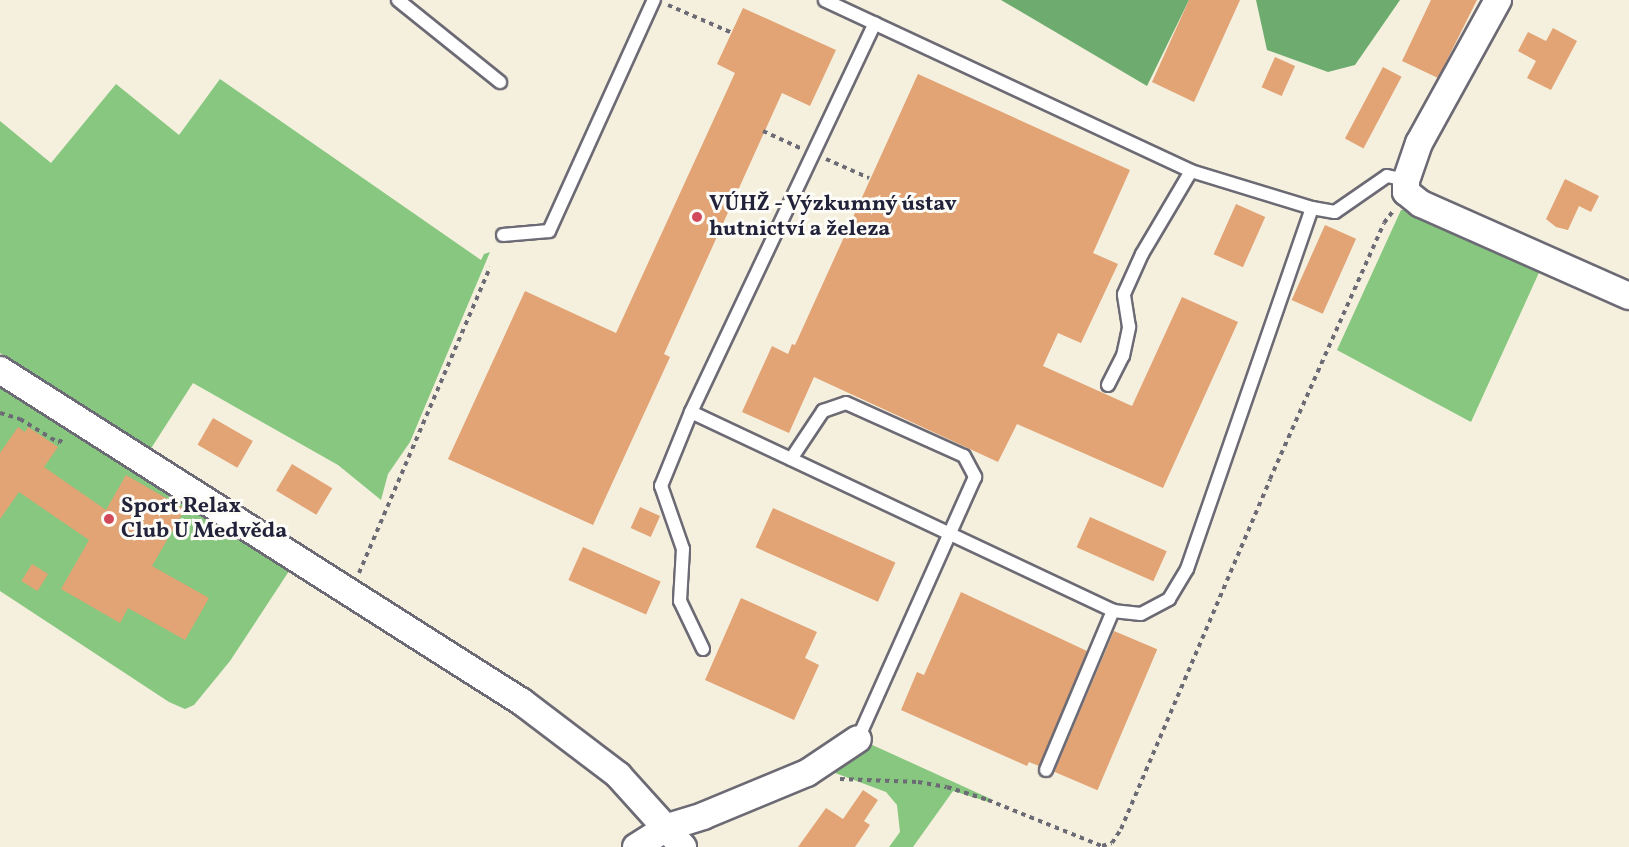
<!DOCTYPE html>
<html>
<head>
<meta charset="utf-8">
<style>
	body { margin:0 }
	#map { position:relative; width:1629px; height:847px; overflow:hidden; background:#f5f0de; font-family:Vollkorn,serif }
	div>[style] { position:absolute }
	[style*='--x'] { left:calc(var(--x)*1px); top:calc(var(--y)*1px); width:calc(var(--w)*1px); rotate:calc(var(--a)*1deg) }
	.green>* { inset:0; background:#87c77f }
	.forest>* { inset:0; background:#6dac6e }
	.building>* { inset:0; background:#e2a375; transform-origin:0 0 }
	.path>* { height:4px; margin-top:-2px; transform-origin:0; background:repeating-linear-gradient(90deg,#6c6a74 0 4.5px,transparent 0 9px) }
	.roads { filter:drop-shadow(2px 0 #6c6a74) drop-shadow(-2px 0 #6c6a74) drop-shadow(0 2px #6c6a74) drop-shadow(0 -2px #6c6a74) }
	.service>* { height:12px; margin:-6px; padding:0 6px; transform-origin:6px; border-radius:6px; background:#fff }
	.minor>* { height:26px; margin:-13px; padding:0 13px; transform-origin:13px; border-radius:13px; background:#fff }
	.dots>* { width:16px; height:16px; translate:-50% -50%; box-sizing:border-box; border:3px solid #fdfcf7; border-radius:50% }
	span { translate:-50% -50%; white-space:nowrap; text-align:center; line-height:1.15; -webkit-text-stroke:6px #fdfcf7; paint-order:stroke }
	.poi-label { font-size:22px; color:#22223b; font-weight:700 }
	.left { translate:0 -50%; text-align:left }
</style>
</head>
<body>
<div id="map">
	<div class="green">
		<i style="clip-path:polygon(220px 79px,481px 260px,484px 254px,490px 252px,410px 442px,388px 474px,381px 500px,338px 465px,193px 383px,150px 450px,0 353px,0 121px,51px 163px,116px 84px,179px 135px)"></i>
		<i style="clip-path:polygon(1401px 210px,1418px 210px,1542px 266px,1471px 422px,1337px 350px)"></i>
		<i style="clip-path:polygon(0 377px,293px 565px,230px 661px,194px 705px,185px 709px,169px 702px,0 591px)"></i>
		<i style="clip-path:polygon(868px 743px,991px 799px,989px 802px,953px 791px,913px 847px,889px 847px,900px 832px,897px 805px,886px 792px,827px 770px)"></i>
	</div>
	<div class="forest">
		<i style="clip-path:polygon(1001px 0,1189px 0,1147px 86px)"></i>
		<i style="clip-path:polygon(1256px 0,1400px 0,1355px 65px,1328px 72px,1267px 50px)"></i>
	</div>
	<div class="building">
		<i style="clip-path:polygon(1189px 0,1240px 0,1194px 102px,1152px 82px)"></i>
		<i style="clip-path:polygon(1431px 0,1477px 0,1438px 78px,1402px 61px)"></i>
		<i style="clip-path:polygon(743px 8px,836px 50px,810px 106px,782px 93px,664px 354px,670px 357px,593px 525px,448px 459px,525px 291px,616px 333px,735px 73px,717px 64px)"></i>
		<i style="clip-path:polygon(1553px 28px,1577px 41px,1551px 90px,1527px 78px,1536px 61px,1518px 51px,1528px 32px,1546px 41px)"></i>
		<i style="left:1275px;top:57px;width:22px;height:33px;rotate:24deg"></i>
		<i style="left:1383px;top:67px;width:21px;height:81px;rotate:28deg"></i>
		<i style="clip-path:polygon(918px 74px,1130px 170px,1093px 253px,1118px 264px,1081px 343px,1058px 333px,1043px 366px,1132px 406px,1182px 297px,1238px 322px,1163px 488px,1017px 424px,998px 462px,814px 377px,789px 433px,742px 412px,772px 346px,788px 354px,792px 344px,795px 345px)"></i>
		<i style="clip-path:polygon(1565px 179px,1599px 196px,1591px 212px,1579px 206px,1568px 230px,1556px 227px,1546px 219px)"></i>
		<i style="left:1236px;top:204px;width:32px;height:55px;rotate:24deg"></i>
		<i style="left:1325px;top:225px;width:34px;height:82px;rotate:24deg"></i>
		<i style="left:213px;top:418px;width:46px;height:31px;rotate:30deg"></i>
		<i style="clip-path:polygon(18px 427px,25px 432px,28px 427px,58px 447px,44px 467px,106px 510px,126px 475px,185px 509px,152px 566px,209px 598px,185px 640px,128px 608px,120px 623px,61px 589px,89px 540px,19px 492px,0 519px,0 453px)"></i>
		<i style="left:292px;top:464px;width:47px;height:31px;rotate:31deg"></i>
		<i style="left:640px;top:507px;width:22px;height:23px;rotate:24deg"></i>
		<i style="left:773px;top:508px;width:134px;height:43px;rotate:24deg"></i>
		<i style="left:1090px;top:517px;width:84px;height:33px;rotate:24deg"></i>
		<i style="left:583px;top:547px;width:85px;height:36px;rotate:24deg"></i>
		<i style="left:32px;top:564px;width:19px;height:20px;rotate:32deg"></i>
		<i style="clip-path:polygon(961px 592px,1087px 651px,1039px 766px,1029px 762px,1027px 766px,901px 710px,917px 672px,924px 675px)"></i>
		<i style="clip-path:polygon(741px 598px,817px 632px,805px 658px,819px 665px,794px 720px,705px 680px)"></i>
		<i style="left:1114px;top:631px;width:47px;height:153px;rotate:23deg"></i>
		<i style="clip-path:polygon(863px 790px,878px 800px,864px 821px,870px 825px,855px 847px,798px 847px,826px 808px,843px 819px)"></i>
	</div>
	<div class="path">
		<i style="--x:668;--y:5;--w:68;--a:23.5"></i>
		<i style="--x:763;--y:131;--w:41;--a:24.7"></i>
		<i style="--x:826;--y:159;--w:47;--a:23.8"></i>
		<i style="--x:0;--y:413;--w:21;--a:17"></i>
		<i style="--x:20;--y:419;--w:46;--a:31.6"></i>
		<i style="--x:59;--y:443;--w:7;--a:-56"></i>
		<i style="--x:359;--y:573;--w:333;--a:-66.8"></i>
		<i style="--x:840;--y:779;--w:78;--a:2.2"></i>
		<i style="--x:918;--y:782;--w:29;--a:10"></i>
		<i style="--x:947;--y:787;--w:43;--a:17.6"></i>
		<i style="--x:988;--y:800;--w:123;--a:22"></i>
		<i style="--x:1102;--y:846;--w:10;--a:-17"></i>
		<i style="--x:1112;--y:843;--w:17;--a:-57"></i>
		<i style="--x:1121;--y:829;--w:380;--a:-66.9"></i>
		<i style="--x:1270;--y:479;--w:280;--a:-66"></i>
		<i style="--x:1384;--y:223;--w:15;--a:-53"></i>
	</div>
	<div class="roads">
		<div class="service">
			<i style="--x:398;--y:0;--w:131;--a:38.8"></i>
			<i style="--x:1312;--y:208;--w:23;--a:10"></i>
			<i style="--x:1335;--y:212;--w:63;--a:-34.7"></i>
			<i style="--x:1387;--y:176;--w:19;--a:12"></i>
			<i style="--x:503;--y:235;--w:46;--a:-5"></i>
			<i style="--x:549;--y:231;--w:254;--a:-65.6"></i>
			<i style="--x:1108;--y:385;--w:33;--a:-63"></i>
			<i style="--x:1123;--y:356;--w:30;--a:-78"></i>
			<i style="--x:1129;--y:327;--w:33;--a:-99"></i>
			<i style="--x:1124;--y:294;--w:44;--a:-65.8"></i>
			<i style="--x:1142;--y:254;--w:96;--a:-59.4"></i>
			<i style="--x:691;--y:412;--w:467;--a:25.2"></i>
			<i style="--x:1113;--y:611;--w:28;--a:6"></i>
			<i style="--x:1141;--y:614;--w:32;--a:-28"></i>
			<i style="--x:1169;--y:599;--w:35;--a:-59"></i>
			<i style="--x:1187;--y:569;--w:382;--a:-70.9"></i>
			<i style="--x:1312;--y:208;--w:127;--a:-163"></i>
			<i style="--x:1191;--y:171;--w:404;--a:-155"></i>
			<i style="--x:791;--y:459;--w:58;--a:-56.3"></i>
			<i style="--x:823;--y:411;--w:24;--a:-19"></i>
			<i style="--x:846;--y:403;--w:129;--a:24.2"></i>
			<i style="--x:964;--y:456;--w:24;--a:62"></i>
			<i style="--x:975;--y:477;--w:287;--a:114.1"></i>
			<i style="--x:703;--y:649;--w:53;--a:-115.6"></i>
			<i style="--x:680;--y:601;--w:52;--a:-86.7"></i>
			<i style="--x:683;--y:549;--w:67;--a:-109.2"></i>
			<i style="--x:661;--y:486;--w:80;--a:-67.9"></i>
			<i style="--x:691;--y:412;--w:430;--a:-64.7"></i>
			<i style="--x:1046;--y:770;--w:173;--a:-67.2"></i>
		</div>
		<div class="minor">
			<i style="--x:1498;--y:0;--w:163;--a:118.9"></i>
			<i style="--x:1419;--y:143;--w:39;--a:109"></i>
			<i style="--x:1406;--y:180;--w:12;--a:90"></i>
			<i style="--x:1406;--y:192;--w:19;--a:39"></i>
			<i style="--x:1421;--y:204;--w:227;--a:23.9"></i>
			<i style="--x:0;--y:370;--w:619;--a:32.46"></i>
			<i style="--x:522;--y:702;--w:121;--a:37.2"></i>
			<i style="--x:618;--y:775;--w:97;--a:47.9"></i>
			<i style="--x:636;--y:847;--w:38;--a:-32"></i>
			<i style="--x:668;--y:827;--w:37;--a:-17"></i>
			<i style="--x:703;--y:816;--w:113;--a:-22.5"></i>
			<i style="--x:807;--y:773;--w:61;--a:-33.7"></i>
		</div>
	</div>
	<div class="dots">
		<i style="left:697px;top:217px;background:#d1495b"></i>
		<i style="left:109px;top:519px;background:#d1495b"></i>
	</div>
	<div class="poi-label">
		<span class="left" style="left:709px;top:217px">VÚHŽ - Výzkumný ústav<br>hutnictví a železa</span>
		<span class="left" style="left:121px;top:519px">Sport Relax<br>Club U Medvěda</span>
	</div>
</div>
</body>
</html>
